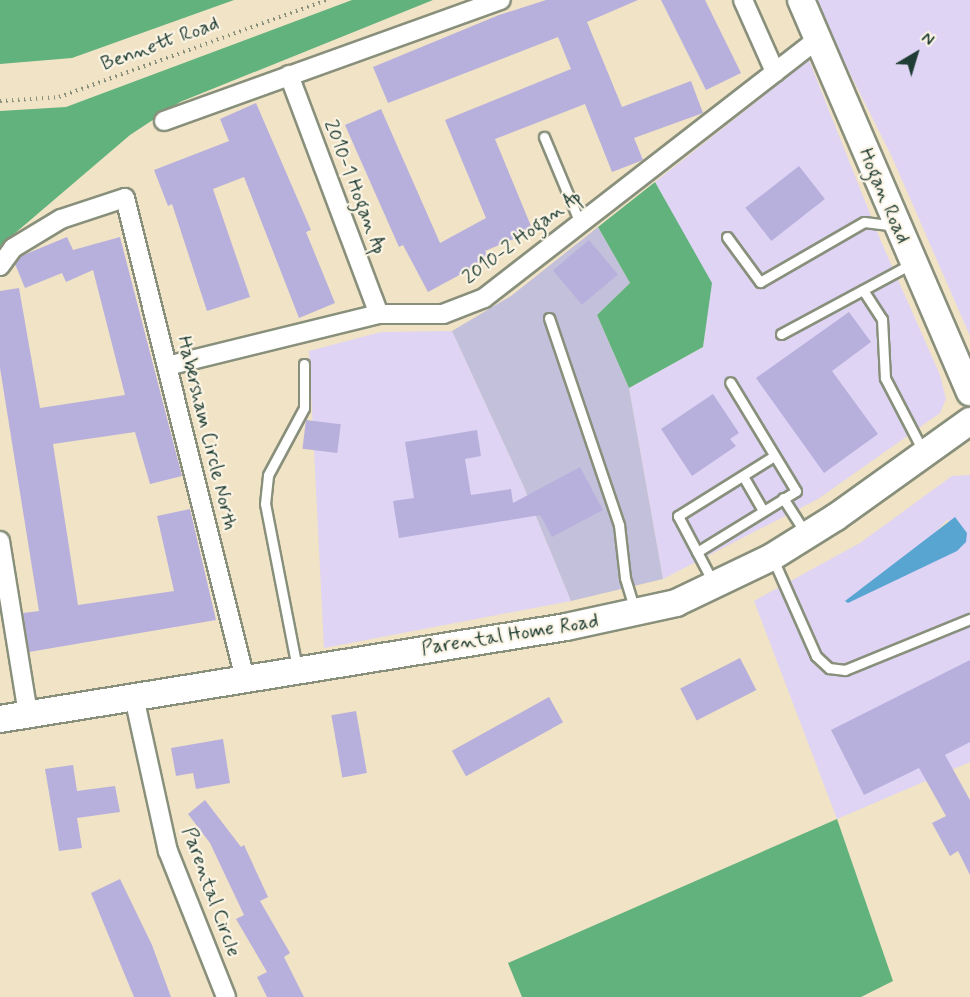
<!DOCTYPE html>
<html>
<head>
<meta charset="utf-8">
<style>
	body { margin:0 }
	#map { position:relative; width:970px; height:997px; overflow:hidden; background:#f1e3c5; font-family:Mynerve,sans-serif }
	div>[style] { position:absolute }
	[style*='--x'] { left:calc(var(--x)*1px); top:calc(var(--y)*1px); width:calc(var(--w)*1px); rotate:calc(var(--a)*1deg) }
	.built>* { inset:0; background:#dfd4f4 }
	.industrial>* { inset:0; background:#c3c0db }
	.forest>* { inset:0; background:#62b27e }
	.water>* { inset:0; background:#59a5d2 }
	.building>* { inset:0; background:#b7b0dd; transform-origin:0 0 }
	.path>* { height:4px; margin-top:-2px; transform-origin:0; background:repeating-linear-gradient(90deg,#88907c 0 1.5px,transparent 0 6px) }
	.roads { filter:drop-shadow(2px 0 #88907c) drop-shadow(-2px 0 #88907c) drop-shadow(0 2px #88907c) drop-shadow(0 -2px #88907c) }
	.lane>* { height:9px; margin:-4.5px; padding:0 4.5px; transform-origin:4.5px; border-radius:4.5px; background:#fff }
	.street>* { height:18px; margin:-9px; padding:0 9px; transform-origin:9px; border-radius:9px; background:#fff }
	.secondary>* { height:26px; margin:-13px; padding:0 13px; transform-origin:13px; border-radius:13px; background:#fff }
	span { translate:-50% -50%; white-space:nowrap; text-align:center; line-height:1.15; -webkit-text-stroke:4.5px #fcf5e5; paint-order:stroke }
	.street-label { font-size:20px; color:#1f3d34 }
	.north { position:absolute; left:886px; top:24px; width:60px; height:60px; -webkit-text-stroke:4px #fcf5e5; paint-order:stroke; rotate:38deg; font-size:16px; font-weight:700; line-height:24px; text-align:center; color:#1f3d34 }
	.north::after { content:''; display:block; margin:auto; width:21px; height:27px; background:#1f3d34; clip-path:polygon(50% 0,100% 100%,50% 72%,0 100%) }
</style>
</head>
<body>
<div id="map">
	<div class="built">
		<i style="clip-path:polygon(813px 0,970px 0,970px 336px,892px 157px)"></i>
		<i style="clip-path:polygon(809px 60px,880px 239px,940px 375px,946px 399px,940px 413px,818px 499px,663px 579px,629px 388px,703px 347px,711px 284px,655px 182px)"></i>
		<i style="clip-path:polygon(452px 331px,523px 485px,571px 601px,324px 648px,309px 351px,381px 332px)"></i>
		<i style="clip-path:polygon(evenodd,970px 475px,970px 762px,837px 819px,754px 601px,860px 543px,952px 476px,970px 475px,948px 519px,957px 551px,934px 534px,948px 519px)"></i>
	</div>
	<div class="industrial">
		<i style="clip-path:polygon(598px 227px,630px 283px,597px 315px,629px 388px,663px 579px,571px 601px,523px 485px,452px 331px,511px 296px)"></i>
	</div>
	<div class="forest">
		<i style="clip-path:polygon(0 0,234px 0,72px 58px,0 64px)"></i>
		<i style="clip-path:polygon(352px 0,433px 0,180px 102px,130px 135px,0 246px,0 111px,66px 107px)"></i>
		<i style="clip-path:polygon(655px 182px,712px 283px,703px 347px,629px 388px,597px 315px,630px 283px,598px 227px)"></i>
		<i style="clip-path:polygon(837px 819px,893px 981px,861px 997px,522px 997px,508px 963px)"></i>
	</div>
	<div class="water">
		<i style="clip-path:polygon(955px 517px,967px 533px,966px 542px,957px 551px,848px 603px,845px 601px)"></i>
	</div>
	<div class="building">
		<i style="clip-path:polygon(546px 0,638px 0,587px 22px,622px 107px,691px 81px,703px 113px,634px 138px,643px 160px,612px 172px,585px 104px,495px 139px,533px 231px,485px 251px,489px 259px,428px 292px,403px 245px,399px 247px,345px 125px,381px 109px,440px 243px,486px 218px,445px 120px,571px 69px,558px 37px,388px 103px,373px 67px,499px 15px)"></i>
		<i style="clip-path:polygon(661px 0,705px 0,741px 73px,706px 90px)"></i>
		<i style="clip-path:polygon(256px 103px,311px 230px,306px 232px,335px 303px,299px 318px,244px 177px,213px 189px,250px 297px,207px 311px,172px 204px,168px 206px,154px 170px,229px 141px,220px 119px)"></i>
		<i style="left:799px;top:166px;width:42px;height:68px;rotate:52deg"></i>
		<i style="clip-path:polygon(67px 237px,73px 250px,120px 237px,182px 476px,150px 484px,135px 432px,53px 444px,78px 605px,174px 591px,157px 516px,190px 509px,216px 620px,29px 652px,23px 613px,39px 611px,0 368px,0 291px,19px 288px,40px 408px,125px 395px,93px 270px,66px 282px,62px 273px,25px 288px,15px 264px,21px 256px)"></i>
		<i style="left:589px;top:240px;width:45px;height:47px;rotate:50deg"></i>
		<i style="clip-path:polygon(849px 312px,871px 342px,832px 371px,878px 434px,824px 473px,756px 378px)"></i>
		<i style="clip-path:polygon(713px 394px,739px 433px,730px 439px,736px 446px,692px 476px,661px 429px)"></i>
		<i style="left:306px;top:420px;width:35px;height:29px;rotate:7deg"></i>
		<i style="clip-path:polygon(477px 430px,481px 456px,465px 459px,471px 495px,511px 489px,513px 503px,580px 467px,603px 510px,552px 537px,540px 515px,399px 538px,393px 501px,414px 498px,405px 442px)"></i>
		<i style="left:740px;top:658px;width:36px;height:67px;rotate:63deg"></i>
		<i style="clip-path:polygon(970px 660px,970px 742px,945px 755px,970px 800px,970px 875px,958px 851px,950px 856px,932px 823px,946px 816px,919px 768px,864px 795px,831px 730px)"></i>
		<i style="left:549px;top:697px;width:29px;height:111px;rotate:61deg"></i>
		<i style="left:356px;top:711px;width:63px;height:25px;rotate:80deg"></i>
		<i style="clip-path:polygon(223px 739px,230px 783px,196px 789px,193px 773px,176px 776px,171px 748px)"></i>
		<i style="clip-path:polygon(73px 765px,77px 791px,115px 786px,120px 812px,77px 818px,82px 848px,59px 851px,45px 769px)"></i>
		<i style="clip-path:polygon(205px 800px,241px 847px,244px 845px,268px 897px,260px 901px,290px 953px,284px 957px,304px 997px,267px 997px,257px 977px,267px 972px,236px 919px,244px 915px,210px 843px,188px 814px)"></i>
		<i style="clip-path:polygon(120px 879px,152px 945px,171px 997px,134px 997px,91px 893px)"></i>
	</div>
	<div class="path">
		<i style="--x:0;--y:101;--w:59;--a:-3.9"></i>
		<i style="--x:59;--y:97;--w:285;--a:-19.9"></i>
	</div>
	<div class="roads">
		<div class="lane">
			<i style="--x:544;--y:137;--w:93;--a:67.3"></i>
			<i style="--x:727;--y:237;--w:56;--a:53.7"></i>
			<i style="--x:760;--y:282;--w:120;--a:-30"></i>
			<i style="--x:864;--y:222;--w:31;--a:7"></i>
			<i style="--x:863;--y:290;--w:35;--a:57"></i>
			<i style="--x:882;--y:319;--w:59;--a:87.1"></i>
			<i style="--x:885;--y:378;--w:82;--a:62.5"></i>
			<i style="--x:549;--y:318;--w:219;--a:71.3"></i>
			<i style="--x:619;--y:525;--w:53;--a:83.5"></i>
			<i style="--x:625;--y:578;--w:34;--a:73"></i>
			<i style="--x:781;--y:334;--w:150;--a:-28.3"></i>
			<i style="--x:743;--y:476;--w:39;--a:60"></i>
			<i style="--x:783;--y:498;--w:43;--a:57.4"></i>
			<i style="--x:697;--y:552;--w:116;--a:-31.6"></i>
			<i style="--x:796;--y:491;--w:127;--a:-121.2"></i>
			<i style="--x:773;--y:559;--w:106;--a:66.1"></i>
			<i style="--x:816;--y:656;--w:18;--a:43"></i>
			<i style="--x:829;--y:668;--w:16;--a:7"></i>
			<i style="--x:845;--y:670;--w:135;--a:-22.2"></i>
			<i style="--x:714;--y:584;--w:77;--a:-117.9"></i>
			<i style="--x:678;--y:516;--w:113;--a:-32"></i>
			<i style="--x:297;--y:668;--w:167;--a:-101"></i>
			<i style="--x:265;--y:504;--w:29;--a:-84"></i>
			<i style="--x:268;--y:475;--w:76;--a:-61.8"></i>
			<i style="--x:304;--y:408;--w:44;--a:-90"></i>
		</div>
		<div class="street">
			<i style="--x:743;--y:0;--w:79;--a:66"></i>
			<i style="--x:289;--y:75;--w:255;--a:69.4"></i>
			<i style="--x:164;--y:121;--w:358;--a:-19.8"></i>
			<i style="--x:0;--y:266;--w:22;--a:-54"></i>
			<i style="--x:13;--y:248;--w:56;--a:-31.1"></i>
			<i style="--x:61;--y:219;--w:67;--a:-18.2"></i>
			<i style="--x:125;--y:198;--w:496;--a:76"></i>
			<i style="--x:167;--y:366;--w:218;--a:-13.8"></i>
			<i style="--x:379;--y:314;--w:64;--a:0"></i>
			<i style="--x:443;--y:314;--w:44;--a:-21.3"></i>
			<i style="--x:484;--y:298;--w:423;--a:-37.8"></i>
			<i style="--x:0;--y:541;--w:175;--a:80.8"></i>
			<i style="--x:134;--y:697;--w:158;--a:77.6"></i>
			<i style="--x:168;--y:851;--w:157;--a:68.3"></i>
		</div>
		<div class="secondary">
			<i style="--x:801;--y:0;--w:427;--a:66.7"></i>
			<i style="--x:0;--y:719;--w:573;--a:-9.23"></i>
			<i style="--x:566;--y:627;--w:113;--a:-12.3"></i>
			<i style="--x:676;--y:603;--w:106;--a:-25.6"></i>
			<i style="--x:772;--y:557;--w:75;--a:-32"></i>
			<i style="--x:836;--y:517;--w:165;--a:-35.6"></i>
		</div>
	</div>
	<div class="street-label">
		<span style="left:160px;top:44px;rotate:-20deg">Bennett Road</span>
		<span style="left:355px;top:187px;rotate:69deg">2010-1 Hogan Ap</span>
		<span style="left:884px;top:196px;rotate:67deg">Hogan Road</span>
		<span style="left:522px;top:237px;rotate:-37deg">2010-2 Hogan Ap</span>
		<span style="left:207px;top:433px;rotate:76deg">Habersham Circle North</span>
		<span style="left:510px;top:635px;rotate:-9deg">Parental Home Road</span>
		<span style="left:211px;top:892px;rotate:70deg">Parental Circle</span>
	</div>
	<div class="north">N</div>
</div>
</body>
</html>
